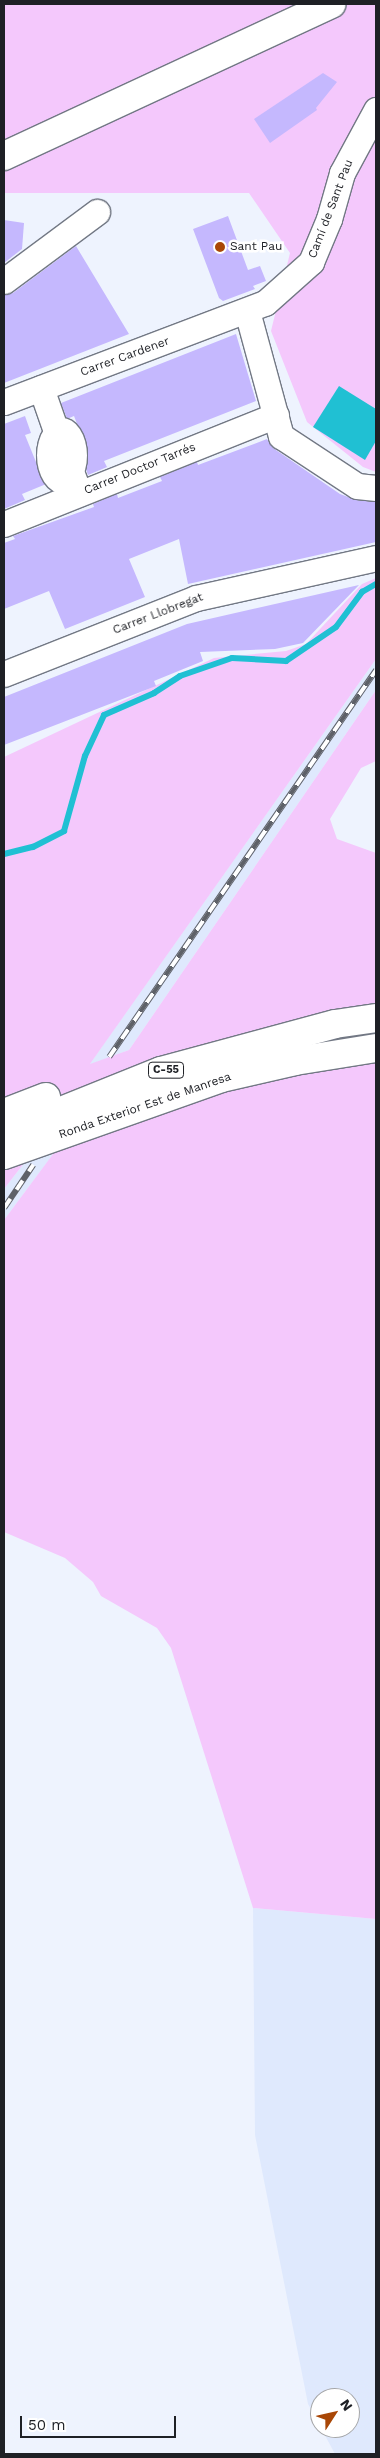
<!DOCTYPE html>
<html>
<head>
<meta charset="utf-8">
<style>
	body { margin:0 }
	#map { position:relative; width:380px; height:2458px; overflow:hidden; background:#eef3fe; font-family:"Work Sans",sans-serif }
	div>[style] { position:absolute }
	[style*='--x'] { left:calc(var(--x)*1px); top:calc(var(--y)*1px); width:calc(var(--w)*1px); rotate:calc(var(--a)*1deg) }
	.built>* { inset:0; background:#dfe9fd }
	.green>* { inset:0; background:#f4c8fc }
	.water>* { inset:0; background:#20c0d3 }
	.stream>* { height:6px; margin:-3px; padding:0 3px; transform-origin:3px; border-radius:3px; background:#20c0d3 }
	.building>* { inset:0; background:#c5b8fe }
	.roads { filter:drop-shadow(1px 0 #727884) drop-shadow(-1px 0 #727884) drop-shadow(0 1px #727884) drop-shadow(0 -1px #727884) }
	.minor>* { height:25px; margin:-12.5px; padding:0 12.5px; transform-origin:12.5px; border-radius:12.5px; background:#fff }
	.minor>.ring { margin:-12.5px; padding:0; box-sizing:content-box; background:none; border:25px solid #fff; border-radius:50% }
	.secondary>* { height:28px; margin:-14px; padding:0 14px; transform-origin:14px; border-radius:14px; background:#fff }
	.trunk>* { height:28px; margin:-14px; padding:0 14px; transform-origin:14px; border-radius:14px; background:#fff }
	.rail>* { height:5.5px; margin-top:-2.75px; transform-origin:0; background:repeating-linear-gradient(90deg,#fff 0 11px,#5e6168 0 22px); box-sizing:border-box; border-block:1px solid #5e6168 }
	.dots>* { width:14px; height:14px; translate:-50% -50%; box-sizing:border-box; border:2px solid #fff; border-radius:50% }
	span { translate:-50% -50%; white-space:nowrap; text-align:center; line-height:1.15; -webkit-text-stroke:5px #fff; paint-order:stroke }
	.shield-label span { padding:1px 4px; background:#fff; border:1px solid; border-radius:4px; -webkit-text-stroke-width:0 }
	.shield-label { font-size:11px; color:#1e2025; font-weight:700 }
	.street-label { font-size:12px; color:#1e2025 }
	.poi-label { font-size:12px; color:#1e2025 }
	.left { translate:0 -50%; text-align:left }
	.frame { position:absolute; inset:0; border:5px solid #1e2025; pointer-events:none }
	.north { position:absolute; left:310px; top:2388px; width:50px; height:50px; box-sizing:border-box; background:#fff; border:1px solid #a5a6a8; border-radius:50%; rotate:55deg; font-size:14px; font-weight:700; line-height:20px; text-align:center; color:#1e2025 }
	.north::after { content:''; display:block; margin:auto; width:18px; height:22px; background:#a94706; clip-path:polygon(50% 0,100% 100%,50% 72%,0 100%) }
	.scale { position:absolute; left:20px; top:2416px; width:156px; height:22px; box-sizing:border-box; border:2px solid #1e2025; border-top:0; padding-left:6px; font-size:15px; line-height:18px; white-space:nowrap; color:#1e2025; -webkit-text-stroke:4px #fff; paint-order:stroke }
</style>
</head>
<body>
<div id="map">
	<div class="built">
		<i style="clip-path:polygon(376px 659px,376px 690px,129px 1050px,89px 1065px)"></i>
		<i style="clip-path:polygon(57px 1149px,4px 1220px,4px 1189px,25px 1162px)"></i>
		<i style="clip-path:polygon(253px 1908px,376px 1919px,376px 2454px,335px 2454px,321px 2428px,350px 2428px,350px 2398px,320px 2398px,320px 2426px,308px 2404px,255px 2135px)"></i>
	</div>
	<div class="green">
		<i style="clip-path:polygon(4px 4px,376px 4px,376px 472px,363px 467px,307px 422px,271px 331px,290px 253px,249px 193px,4px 193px)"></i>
		<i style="clip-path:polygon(376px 578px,376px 659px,90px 1064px,129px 1050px,376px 690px,376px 761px,361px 768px,330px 819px,337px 839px,376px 853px,376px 1919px,253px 1908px,171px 1648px,157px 1628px,101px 1596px,93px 1582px,65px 1558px,4px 1532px,4px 1220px,56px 1150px,25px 1162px,4px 1189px,4px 757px,214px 658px,286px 651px,306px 644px,362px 584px)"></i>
	</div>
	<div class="water">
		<i style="clip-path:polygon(339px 386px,376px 409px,376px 441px,365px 460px,313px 427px)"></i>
	</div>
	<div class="stream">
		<i style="--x:4;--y:854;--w:30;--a:-14"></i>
		<i style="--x:33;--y:847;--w:35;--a:-27"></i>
		<i style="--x:64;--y:831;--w:78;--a:-74.4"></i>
		<i style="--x:85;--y:756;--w:45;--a:-65.1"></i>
		<i style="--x:104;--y:715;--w:55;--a:-23.7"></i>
		<i style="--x:154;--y:693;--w:31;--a:-33"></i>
		<i style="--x:180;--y:676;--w:55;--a:-19.1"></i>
		<i style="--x:232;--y:658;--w:54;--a:3.2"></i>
		<i style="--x:286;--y:661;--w:60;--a:-34.2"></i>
		<i style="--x:336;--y:627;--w:44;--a:-53.4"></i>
		<i style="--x:362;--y:592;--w:16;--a:-30"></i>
	</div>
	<div class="building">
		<i style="clip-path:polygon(323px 73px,337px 82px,316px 108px,317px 110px,270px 143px,254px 119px)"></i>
		<i style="clip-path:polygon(228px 216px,248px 270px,260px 266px,266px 281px,253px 286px,255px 289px,223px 301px,219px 298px,193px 229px)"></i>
		<i style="clip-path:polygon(4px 220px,24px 223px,22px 249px,4px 263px)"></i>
		<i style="clip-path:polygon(76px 246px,129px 334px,4px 383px,4px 295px,13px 293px)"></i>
		<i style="clip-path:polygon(236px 334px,256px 401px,104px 461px,107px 467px,88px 475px,79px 449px,86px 447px,74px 416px,67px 419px,61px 403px)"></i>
		<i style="clip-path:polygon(25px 416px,31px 433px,25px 435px,38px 467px,43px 464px,51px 482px,22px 494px,25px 500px,4px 509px,4px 424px)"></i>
		<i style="clip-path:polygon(267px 439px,273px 448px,340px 494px,356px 500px,376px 502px,376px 542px,188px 584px,179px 539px,129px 559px,145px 597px,65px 629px,49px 591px,4px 609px,4px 543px,15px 539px,13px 536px,94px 507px,93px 504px,117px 494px,118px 498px,162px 481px,160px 477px,197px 462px,198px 465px)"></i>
		<i style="clip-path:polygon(359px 585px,303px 643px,275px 649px,200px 652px,203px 661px,154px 681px,156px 686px,4px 745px,4px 697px,187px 624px)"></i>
	</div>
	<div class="roads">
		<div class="minor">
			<i style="--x:4;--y:281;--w:116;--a:-36.6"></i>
			<i style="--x:247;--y:311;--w:130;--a:74.8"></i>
			<i style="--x:281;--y:436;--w:91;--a:33.3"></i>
			<i style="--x:357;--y:486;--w:19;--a:6"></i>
			<i style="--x:41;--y:388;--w:46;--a:70.8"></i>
			<i style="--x:4;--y:402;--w:279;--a:-20.8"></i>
			<i style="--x:265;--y:303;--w:62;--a:-41.7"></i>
			<i style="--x:311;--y:262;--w:47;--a:-67.3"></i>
			<i style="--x:329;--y:219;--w:48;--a:-74.2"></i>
			<i style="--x:342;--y:173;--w:72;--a:-61.6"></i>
			<i class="ring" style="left:49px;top:430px;width:-1px;height:-1px"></i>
			<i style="--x:64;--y:453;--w:43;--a:69.4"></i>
			<i style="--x:4;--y:524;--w:293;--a:-21.8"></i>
			<i style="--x:4;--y:674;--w:206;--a:-21.6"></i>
			<i style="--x:196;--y:598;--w:184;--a:-12.5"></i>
		</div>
		<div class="secondary">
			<i style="--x:4;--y:156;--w:361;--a:-24.9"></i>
		</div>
		<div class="trunk">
			<i style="--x:4;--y:1113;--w:45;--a:-20.9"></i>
			<i style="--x:4;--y:1134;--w:169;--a:-21.9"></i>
			<i style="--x:161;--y:1071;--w:180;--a:-15.1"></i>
			<i style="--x:335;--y:1024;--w:41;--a:-8.3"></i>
			<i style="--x:4;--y:1155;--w:230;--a:-19.5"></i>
			<i style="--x:221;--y:1078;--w:76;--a:-12.9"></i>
			<i style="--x:295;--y:1061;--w:82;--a:-9.1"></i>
		</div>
	</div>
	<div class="rail">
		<i style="--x:109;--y:1057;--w:470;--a:-55.4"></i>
		<i style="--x:4;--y:1208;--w:52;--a:-56"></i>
	</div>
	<div class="dots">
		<i style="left:220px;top:247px;background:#a94706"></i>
	</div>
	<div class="shield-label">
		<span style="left:166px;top:1070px">C-55</span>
	</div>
	<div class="street-label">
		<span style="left:331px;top:209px;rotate:-69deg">Camí de Sant Pau</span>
		<span style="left:125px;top:357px;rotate:-20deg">Carrer Cardener</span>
		<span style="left:140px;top:469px;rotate:-22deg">Carrer Doctor Tarrés</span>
		<span style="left:158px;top:614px;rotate:-21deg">Carrer Llobregat</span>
		<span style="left:145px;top:1106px;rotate:-19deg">Ronda Exterior Est de Manresa</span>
	</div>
	<div class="poi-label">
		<span class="left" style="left:230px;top:247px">Sant Pau</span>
	</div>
	<div class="frame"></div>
	<div class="north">N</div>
	<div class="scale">50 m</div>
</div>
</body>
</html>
